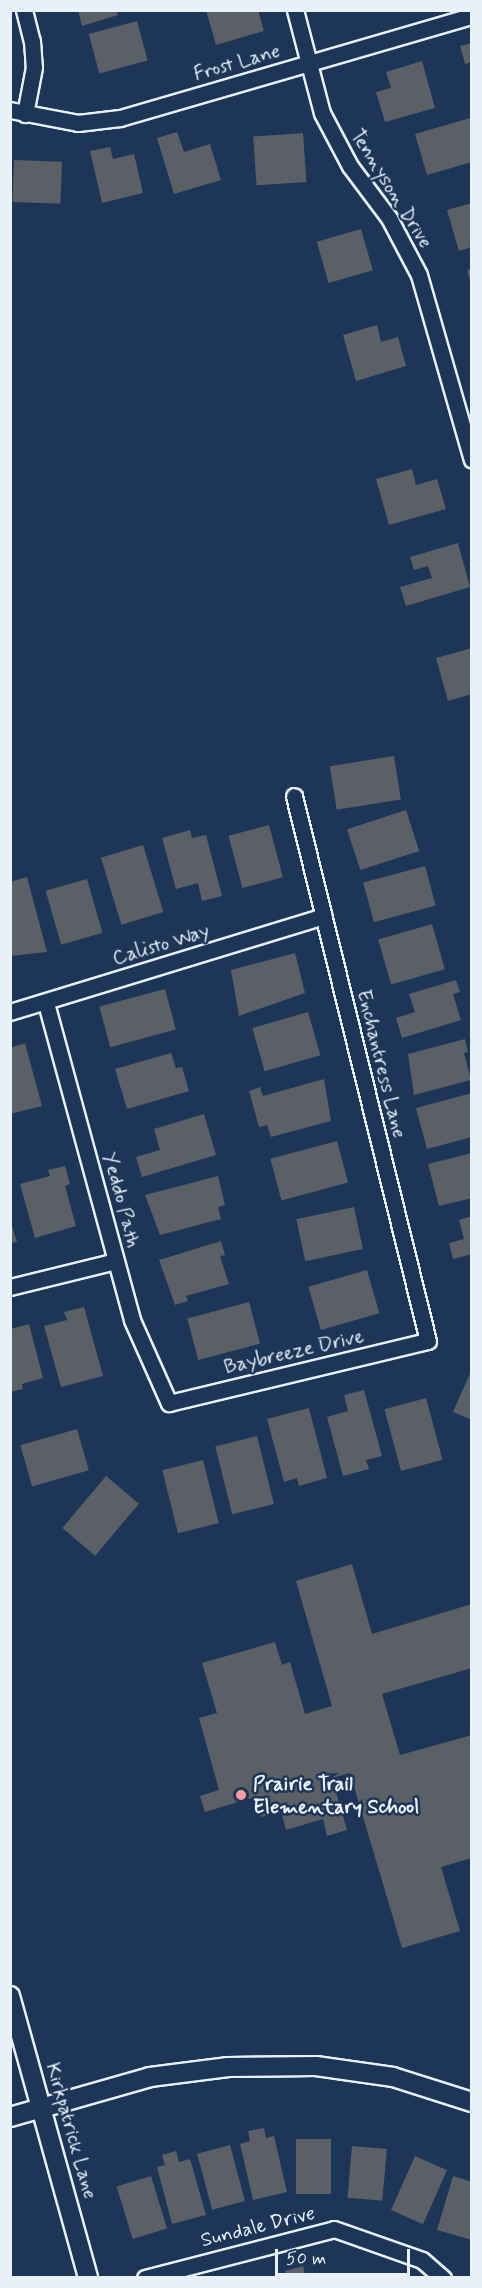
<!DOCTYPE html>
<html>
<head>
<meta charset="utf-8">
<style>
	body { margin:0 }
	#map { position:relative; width:482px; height:2288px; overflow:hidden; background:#1d3557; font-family:Mynerve,sans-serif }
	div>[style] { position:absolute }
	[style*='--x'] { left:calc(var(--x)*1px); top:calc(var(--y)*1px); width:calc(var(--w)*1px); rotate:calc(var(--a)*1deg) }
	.building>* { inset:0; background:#5b5f66; transform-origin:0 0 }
	.roads { filter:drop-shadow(2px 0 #e8f1f8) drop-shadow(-2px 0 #e8f1f8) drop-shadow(0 2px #e8f1f8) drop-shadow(0 -2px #e8f1f8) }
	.minor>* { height:15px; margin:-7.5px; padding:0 7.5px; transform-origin:7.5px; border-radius:7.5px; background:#1d3557 }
	.tertiary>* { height:18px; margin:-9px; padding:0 9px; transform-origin:9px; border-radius:9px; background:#1d3557 }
	.dots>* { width:16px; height:16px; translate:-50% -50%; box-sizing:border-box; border:3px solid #1d3557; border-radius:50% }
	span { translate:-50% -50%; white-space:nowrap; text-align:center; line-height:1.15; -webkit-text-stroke:5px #1d3557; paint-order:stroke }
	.street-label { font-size:20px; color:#e8f1f8 }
	.poi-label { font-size:20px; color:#e8f1f8; font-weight:700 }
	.left { translate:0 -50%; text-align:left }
	.frame { position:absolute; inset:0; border:12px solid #e8f1f8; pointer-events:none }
	.scale { position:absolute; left:275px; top:2249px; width:135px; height:27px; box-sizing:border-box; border:3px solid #e8f1f8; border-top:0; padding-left:8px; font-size:18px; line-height:21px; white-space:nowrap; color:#e8f1f8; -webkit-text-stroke:4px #1d3557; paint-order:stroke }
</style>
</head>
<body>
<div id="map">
	<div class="building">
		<i style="clip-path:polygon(78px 10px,116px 10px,118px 15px,82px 26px)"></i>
		<i style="clip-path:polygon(206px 10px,258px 10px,264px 31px,216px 45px)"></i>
		<i style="left:137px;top:21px;width:41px;height:50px;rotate:75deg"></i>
		<i style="clip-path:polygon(472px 43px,472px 62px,465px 64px,460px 46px)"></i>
		<i style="clip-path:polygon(422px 61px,435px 108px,385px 122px,376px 92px,391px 88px,386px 72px)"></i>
		<i style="clip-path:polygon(470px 118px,472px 162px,427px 175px,415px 134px)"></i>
		<i style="clip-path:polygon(177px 132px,184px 152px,210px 144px,221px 180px,174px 194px,157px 138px)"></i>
		<i style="left:303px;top:133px;width:49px;height:50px;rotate:86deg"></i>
		<i style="clip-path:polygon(110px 147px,113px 159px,134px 154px,143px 193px,102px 203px,90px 151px)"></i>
		<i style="left:14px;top:160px;width:48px;height:42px;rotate:2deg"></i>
		<i style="clip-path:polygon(472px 203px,472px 247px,459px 251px,447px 210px)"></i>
		<i style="left:361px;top:229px;width:43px;height:46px;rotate:74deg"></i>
		<i style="clip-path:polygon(472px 269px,472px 284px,471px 284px,467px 270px)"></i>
		<i style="clip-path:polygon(377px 325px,381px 342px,398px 337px,406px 366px,356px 381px,343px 335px)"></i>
		<i style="clip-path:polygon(412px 469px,416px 485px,437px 479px,446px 509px,389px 525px,376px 479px)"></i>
		<i style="clip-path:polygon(458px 543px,470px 587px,406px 606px,400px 587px,432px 578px,428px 566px,414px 570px,410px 557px)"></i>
		<i style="clip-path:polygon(472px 648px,472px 694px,448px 701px,436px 658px)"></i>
		<i style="left:394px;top:756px;width:44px;height:65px;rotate:81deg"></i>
		<i style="left:406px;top:810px;width:43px;height:62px;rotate:72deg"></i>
		<i style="left:269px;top:825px;width:54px;height:42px;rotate:75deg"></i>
		<i style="clip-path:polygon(190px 830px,192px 838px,206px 835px,222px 896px,202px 901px,198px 883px,176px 889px,162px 838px)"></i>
		<i style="left:143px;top:845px;width:70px;height:44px;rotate:73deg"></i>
		<i style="left:425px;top:866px;width:41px;height:64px;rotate:75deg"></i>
		<i style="clip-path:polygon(27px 877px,47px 952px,10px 956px,10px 882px)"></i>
		<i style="left:87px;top:879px;width:56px;height:43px;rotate:74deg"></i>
		<i style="left:432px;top:924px;width:47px;height:56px;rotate:74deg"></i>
		<i style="clip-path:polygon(295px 953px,305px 993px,239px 1016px,231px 970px)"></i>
		<i style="clip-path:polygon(456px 980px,460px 992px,453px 994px,461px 1020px,402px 1038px,396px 1018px,415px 1012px,409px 994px)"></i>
		<i style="left:165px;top:989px;width:42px;height:68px;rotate:75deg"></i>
		<i style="left:308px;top:1012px;width:45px;height:58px;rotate:74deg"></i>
		<i style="clip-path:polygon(465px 1039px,468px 1052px,464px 1053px,471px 1080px,414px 1095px,408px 1054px)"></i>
		<i style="clip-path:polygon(25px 1043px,42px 1106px,10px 1114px,10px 1048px)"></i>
		<i style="clip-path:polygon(171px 1053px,176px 1068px,182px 1067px,189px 1091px,127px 1109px,115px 1069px)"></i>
		<i style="clip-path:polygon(324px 1079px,331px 1121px,271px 1137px,267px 1125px,259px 1127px,249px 1091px,260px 1087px,263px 1096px)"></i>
		<i style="clip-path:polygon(472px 1093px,472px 1137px,427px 1149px,416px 1108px)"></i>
		<i style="clip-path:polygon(204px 1114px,216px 1155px,142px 1177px,136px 1157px,160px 1150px,154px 1129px)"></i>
		<i style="left:337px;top:1141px;width:43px;height:69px;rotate:75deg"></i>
		<i style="clip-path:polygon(472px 1153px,472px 1198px,439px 1206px,428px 1164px)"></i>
		<i style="clip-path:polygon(65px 1166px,70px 1184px,65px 1186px,76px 1226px,35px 1238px,20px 1184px,50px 1176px,48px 1170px)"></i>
		<i style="clip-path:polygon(218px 1176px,225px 1205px,218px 1207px,221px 1219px,160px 1235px,145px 1195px)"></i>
		<i style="left:354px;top:1207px;width:43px;height:59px;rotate:78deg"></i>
		<i style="clip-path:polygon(472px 1216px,472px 1254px,453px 1259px,449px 1243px,464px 1239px,459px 1220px)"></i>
		<i style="clip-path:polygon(10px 1220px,17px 1242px,10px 1243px)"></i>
		<i style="clip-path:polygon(221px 1241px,225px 1255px,220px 1256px,229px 1284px,186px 1296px,188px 1301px,175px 1305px,159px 1260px)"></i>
		<i style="left:367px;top:1270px;width:45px;height:61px;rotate:74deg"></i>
		<i style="left:249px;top:1302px;width:43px;height:64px;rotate:75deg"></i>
		<i style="clip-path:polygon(84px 1307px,103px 1376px,61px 1387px,44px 1326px,67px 1320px,64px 1312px)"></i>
		<i style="clip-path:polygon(29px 1324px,43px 1378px,22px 1384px,23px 1389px,10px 1392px,10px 1329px)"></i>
		<i style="clip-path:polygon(472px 1369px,472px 1420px,453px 1412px)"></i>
		<i style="clip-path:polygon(364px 1390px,382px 1456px,366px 1460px,369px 1469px,343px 1476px,327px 1417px,348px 1411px,344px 1395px)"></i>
		<i style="left:426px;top:1398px;width:64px;height:43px;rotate:75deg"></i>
		<i style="clip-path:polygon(309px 1408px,327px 1478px,299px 1486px,297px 1478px,284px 1482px,267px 1419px)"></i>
		<i style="left:77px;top:1429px;width:43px;height:59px;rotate:74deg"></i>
		<i style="left:257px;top:1436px;width:70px;height:43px;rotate:76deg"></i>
		<i style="left:203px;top:1460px;width:65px;height:42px;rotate:76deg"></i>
		<i style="left:106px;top:1476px;width:43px;height:68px;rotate:40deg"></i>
		<i style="clip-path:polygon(352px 1564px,372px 1634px,472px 1604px,472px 1668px,382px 1694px,400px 1755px,472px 1735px,472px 1858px,441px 1867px,460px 1931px,402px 1948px,350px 1773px,332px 1778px,347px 1830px,327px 1836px,323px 1819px,286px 1830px,281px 1811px,261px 1817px,255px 1797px,205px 1812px,200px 1796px,219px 1790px,199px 1718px,217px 1713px,202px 1663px,275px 1642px,282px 1665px,290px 1662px,305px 1714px,332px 1706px,296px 1581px)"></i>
		<i style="clip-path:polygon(264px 2128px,266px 2138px,274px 2136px,287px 2192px,253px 2200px,240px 2144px,250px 2141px,248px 2131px)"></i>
		<i style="left:296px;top:2139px;width:35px;height:55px"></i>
		<i style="left:230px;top:2145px;width:58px;height:34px;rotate:75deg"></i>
		<i style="left:352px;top:2146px;width:35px;height:52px;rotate:5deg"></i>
		<i style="clip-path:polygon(176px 2151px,179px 2162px,190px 2159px,206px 2215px,172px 2224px,157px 2167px,165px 2165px,162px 2155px)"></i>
		<i style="left:415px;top:2156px;width:35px;height:59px;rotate:24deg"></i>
		<i style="left:151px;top:2176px;width:55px;height:36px;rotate:73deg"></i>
		<i style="clip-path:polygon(453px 2176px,472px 2182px,472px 2240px,437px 2230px)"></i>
		<i style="clip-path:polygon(303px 2266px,306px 2278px,286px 2278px,285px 2271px)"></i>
	</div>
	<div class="roads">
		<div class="minor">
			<i style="--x:24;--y:10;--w:32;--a:76"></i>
			<i style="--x:32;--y:41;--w:26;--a:86"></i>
			<i style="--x:34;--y:67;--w:48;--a:100.8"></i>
			<i style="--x:295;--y:10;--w:106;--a:75.3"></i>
			<i style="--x:322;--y:113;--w:60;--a:62.2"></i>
			<i style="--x:350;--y:166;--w:65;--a:53.1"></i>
			<i style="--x:389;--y:218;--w:64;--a:62.2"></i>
			<i style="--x:419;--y:275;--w:192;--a:74"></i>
			<i style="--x:10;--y:110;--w:69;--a:10.8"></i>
			<i style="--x:78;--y:123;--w:42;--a:-6.8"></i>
			<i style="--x:120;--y:118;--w:366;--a:-16.2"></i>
			<i style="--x:46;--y:1003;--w:328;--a:74.8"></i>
			<i style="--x:132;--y:1320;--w:91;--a:66"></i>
			<i style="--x:169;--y:1403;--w:266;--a:-13.5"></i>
			<i style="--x:428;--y:1341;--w:561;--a:-103.81"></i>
			<i style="--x:10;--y:1012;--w:328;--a:-17"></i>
			<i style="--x:10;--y:1287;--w:109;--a:-13.8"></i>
			<i style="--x:145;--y:2278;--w:195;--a:-14.5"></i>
			<i style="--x:334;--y:2229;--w:93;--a:19.4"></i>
			<i style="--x:422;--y:2260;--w:28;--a:41"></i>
		</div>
		<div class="tertiary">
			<i style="--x:10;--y:1996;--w:293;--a:74.5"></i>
			<i style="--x:10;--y:2117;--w:146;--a:-15.9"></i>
			<i style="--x:150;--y:2077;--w:79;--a:-7.3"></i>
			<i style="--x:228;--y:2067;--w:88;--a:-0.7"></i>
			<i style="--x:316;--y:2066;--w:78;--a:8.1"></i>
			<i style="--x:393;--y:2077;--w:83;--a:17.6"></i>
		</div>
	</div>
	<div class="dots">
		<i style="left:241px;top:1795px;background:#ff9aa2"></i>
	</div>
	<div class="street-label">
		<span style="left:237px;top:63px;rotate:-16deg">Frost Lane</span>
		<span style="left:391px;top:189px;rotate:58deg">Tennyson Drive</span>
		<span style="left:161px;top:945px;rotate:-17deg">Calisto Way</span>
		<span style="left:381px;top:1064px;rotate:76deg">Enchantress Lane</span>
		<span style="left:121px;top:1200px;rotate:75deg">Yeddo Path</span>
		<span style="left:294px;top:1352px;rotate:-13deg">Baybreeze Drive</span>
		<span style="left:71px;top:2131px;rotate:74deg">Kirkpatrick Lane</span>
		<span style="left:258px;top:2227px;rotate:-14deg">Sundale Drive</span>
	</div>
	<div class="poi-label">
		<span class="left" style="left:253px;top:1796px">Prairie Trail<br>Elementary School</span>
	</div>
	<div class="frame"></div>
	<div class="scale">50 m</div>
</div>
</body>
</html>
